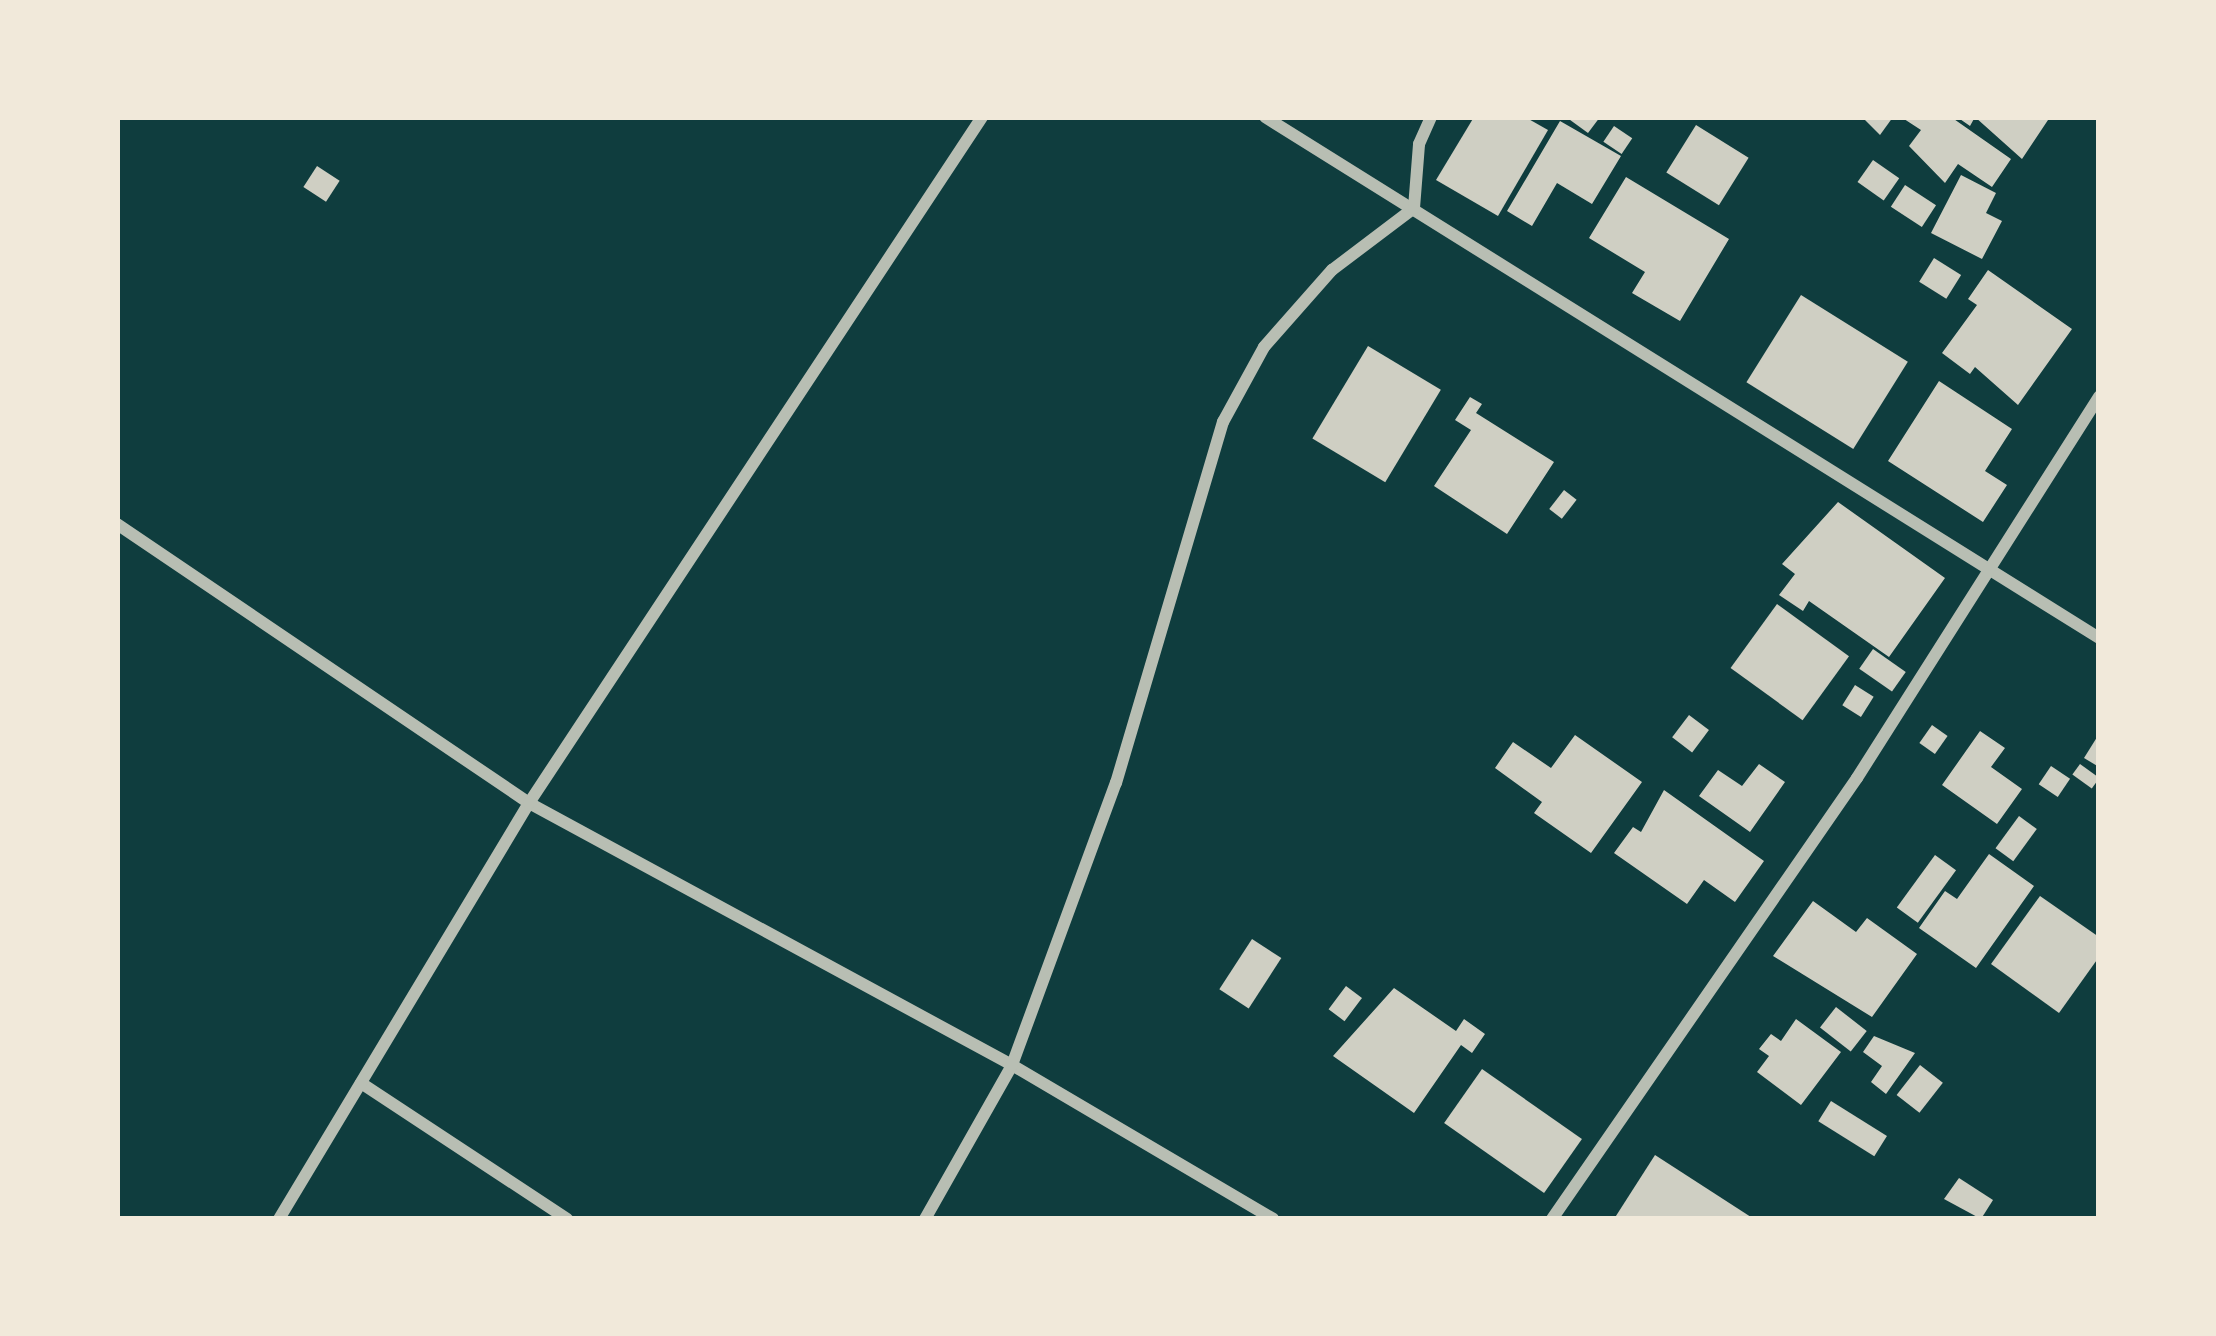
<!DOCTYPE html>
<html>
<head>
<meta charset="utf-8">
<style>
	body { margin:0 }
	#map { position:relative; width:2216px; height:1336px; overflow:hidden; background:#0f3d3e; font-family:"Archivo Narrow",sans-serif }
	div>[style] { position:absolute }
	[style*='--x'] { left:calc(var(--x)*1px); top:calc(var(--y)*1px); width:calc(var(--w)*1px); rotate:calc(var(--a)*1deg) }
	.building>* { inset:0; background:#cfcfc3; transform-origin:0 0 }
	.minor>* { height:12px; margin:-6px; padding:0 6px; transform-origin:6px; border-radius:6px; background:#b8beb3 }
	span { translate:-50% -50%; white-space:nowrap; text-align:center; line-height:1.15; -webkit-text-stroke:9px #f1e9da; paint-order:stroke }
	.frame { position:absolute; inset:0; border:120px solid #f1e9da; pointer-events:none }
</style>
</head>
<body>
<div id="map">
	<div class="building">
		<i style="clip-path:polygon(1474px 117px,1525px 117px,1548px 130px,1498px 216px,1436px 180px)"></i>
		<i style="clip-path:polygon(1566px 117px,1600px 117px,1588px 133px)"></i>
		<i style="clip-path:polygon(1862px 117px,1893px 117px,1880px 135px)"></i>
		<i style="clip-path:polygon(1901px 117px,1951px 117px,2011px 159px,1992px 187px,1958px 164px,1945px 183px,1909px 146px,1921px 130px)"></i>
		<i style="clip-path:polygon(1957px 117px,2050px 117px,2022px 159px,1975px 117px,1970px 126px)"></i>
		<i style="clip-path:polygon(1560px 121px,1621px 156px,1592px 204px,1557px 183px,1532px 226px,1507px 211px)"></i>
		<i style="left:1696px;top:125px;width:62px;height:56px;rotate:32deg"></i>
		<i style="left:1614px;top:126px;width:22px;height:19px;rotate:34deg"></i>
		<i style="left:1873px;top:160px;width:32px;height:27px;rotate:35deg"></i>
		<i style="left:317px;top:166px;width:27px;height:25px;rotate:33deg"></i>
		<i style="clip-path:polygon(1961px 175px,1996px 193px,1986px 213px,2002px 221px,1982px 259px,1931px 233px)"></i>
		<i style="clip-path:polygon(1626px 177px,1729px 239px,1680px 321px,1632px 293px,1645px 272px,1589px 238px)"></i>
		<i style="left:1905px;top:185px;width:37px;height:26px;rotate:33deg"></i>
		<i style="left:1934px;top:258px;width:32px;height:28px;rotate:32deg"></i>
		<i style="clip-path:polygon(1988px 270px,2072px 329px,2018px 405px,1975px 367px,1970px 374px,1942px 353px,1977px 305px,1968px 299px)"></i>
		<i style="left:1801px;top:295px;width:126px;height:103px;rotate:32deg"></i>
		<i style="left:1368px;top:346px;width:85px;height:108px;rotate:31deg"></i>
		<i style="clip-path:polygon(1939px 381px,2012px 429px,1985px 471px,2007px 485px,1983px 522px,1888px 461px)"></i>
		<i style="clip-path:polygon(1470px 397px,1482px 404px,1476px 413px,1554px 462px,1507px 534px,1434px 486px,1471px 430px,1455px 420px)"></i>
		<i style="left:1564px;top:490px;width:16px;height:24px;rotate:38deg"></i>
		<i style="clip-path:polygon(1838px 502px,1945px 578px,1889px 657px,1809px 601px,1803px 611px,1779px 595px,1795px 574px,1782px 564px)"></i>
		<i style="left:1777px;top:604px;width:89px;height:79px;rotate:36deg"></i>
		<i style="left:1873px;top:649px;width:40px;height:24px;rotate:35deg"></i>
		<i style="left:1855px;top:685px;width:22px;height:24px;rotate:32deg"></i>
		<i style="left:1689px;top:715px;width:25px;height:28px;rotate:37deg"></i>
		<i style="left:1932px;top:725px;width:19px;height:22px;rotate:35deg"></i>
		<i style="clip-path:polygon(1980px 731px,2005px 748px,1991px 767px,2022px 789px,1997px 824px,1942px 785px)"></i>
		<i style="clip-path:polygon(2099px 734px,2099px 767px,2084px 758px)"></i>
		<i style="clip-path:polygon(1575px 735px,1642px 782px,1591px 853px,1534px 813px,1542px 802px,1495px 768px,1513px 742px,1551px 768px)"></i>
		<i style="clip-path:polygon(1759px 764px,1785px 782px,1750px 832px,1699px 796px,1718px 770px,1742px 786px)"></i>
		<i style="left:2080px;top:764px;width:24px;height:13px;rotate:36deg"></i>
		<i style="left:2051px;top:766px;width:23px;height:22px;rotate:34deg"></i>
		<i style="clip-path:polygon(1664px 790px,1764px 861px,1735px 902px,1704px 880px,1687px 904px,1614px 853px,1633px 827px,1641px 832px)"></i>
		<i style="left:2019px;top:816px;width:22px;height:40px;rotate:36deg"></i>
		<i style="clip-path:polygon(1989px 854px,2034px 886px,1976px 968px,1919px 928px,1945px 891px,1957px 899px)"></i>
		<i style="left:1935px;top:855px;width:26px;height:65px;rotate:36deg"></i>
		<i style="clip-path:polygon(2040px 896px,2099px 937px,2099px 957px,2059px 1013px,1991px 964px)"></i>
		<i style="clip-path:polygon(1813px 901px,1856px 932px,1867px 918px,1917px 954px,1872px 1017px,1773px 956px)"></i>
		<i style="left:1252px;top:939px;width:35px;height:60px;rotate:33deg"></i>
		<i style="left:1346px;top:986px;width:20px;height:29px;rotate:37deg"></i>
		<i style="clip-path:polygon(1394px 988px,1456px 1031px,1464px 1019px,1485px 1034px,1472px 1053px,1461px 1045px,1414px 1113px,1333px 1056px)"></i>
		<i style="left:1836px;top:1007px;width:39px;height:26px;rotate:38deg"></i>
		<i style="clip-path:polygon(1796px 1019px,1841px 1052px,1801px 1105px,1757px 1072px,1769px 1056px,1759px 1049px,1771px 1034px,1781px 1041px)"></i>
		<i style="clip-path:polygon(1874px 1036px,1915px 1053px,1886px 1094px,1871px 1082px,1882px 1066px,1863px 1052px)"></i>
		<i style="left:1920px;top:1065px;width:29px;height:38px;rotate:38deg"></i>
		<i style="left:1482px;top:1069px;width:122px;height:66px;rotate:35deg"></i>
		<i style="left:1831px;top:1101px;width:66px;height:24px;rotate:32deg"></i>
		<i style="clip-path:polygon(1655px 1155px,1754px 1219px,1614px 1219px)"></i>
		<i style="clip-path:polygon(1959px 1178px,1993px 1200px,1981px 1219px,1944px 1199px)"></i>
	</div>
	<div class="minor">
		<i style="--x:1265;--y:117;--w:983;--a:31.99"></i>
		<i style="--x:117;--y:524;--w:498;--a:34.1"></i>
		<i style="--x:529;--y:803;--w:549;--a:28.48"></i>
		<i style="--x:1012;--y:1065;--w:303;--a:30.5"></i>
		<i style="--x:361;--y:1083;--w:247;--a:33.4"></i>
		<i style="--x:279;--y:1219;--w:485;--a:-59"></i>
		<i style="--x:529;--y:803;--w:822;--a:-56.56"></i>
		<i style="--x:925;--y:1219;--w:177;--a:-60.5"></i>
		<i style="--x:1012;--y:1065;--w:301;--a:-69.8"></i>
		<i style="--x:1116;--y:783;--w:377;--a:-73.5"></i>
		<i style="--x:1223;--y:422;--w:85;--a:-61.3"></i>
		<i style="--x:1264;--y:347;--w:103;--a:-48.6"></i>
		<i style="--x:1332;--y:270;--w:103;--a:-37.1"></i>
		<i style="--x:1414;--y:208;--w:64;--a:-85.5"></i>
		<i style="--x:1419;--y:144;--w:30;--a:-66"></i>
		<i style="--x:1552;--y:1219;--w:536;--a:-55.33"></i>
		<i style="--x:1857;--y:778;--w:452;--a:-57.6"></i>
	</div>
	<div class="frame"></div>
</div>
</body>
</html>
